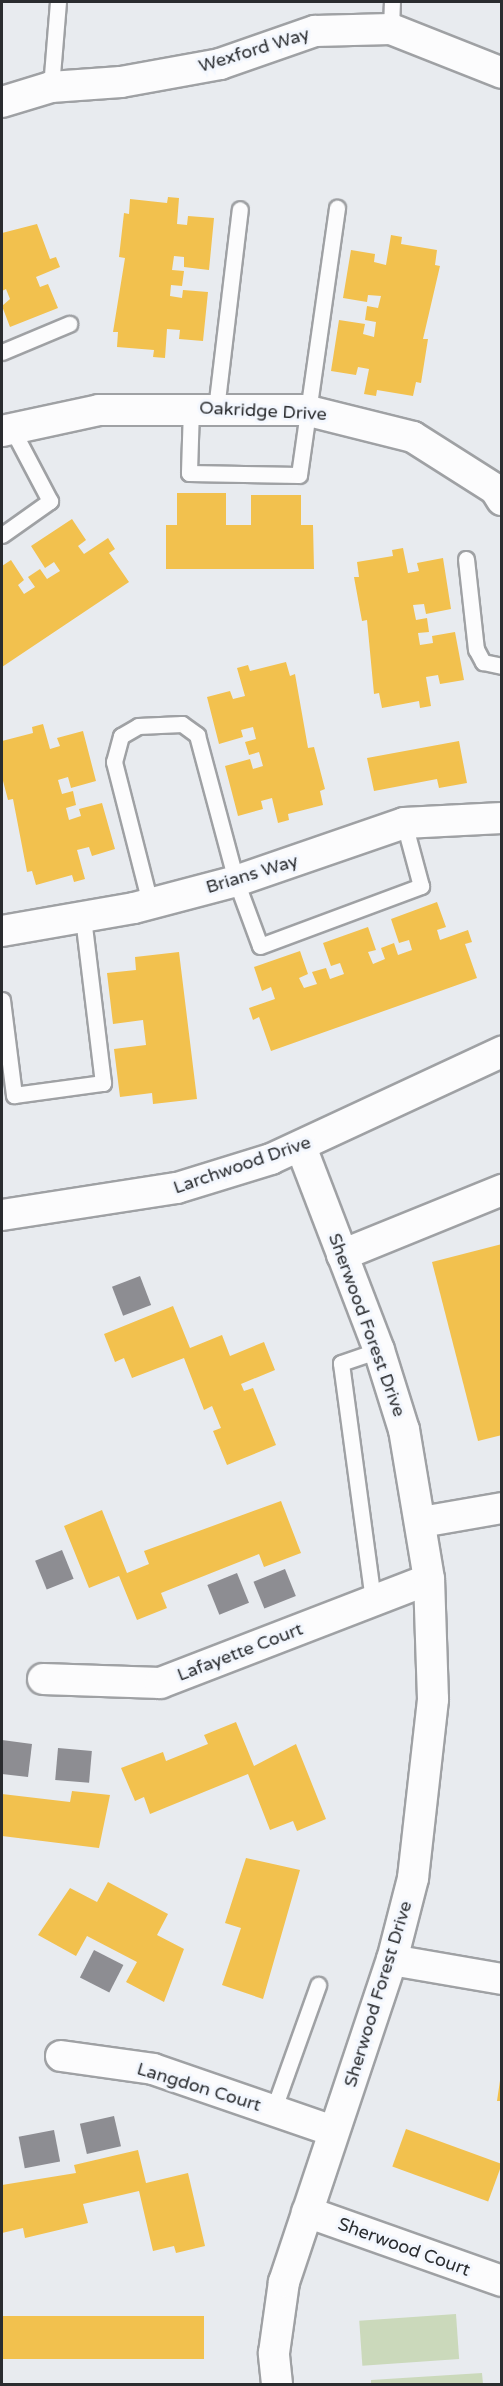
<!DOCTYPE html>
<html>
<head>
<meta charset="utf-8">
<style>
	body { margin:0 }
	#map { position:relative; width:503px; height:2386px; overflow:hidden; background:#e8ebef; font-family:"Varela Round",sans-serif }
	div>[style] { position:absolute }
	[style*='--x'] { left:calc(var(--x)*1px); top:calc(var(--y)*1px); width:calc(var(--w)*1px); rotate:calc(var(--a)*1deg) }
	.green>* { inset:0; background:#cbd9bb; transform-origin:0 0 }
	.homes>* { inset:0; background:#f2c14e; transform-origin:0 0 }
	.industry>* { inset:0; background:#8d8d92; transform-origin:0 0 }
	.roads { filter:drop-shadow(2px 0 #9fa1a4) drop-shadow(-2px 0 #9fa1a4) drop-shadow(0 2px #9fa1a4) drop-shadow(0 -2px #9fa1a4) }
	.lane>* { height:15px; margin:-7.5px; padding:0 7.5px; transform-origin:7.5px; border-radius:7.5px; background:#fcfcfd }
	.street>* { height:30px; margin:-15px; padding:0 15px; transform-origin:15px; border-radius:15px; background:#fcfcfd }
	span { translate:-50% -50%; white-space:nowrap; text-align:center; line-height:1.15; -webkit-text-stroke:6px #f3f7fe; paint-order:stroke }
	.street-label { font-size:18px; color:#2a2c2f }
	.frame { position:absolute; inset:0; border:3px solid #2a2c2f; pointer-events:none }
</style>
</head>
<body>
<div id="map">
	<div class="green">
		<i style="left:456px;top:2314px;width:45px;height:97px;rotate:86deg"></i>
		<i style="clip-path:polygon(482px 2373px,483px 2384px,371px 2384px,371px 2380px)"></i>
	</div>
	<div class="homes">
		<i style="clip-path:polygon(168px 197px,179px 198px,177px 224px,187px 225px,188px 216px,214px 218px,209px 270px,184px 267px,184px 257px,174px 256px,172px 270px,184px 271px,182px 286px,171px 285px,170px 296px,182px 298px,183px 290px,208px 292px,203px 341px,179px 339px,180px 330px,167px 329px,165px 358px,153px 357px,154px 350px,117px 347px,118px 332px,113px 332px,125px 258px,119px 257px,124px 213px,129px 214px,130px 199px,167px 203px)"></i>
		<i style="clip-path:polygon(37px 224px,50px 259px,56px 257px,60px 267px,36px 277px,40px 287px,48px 284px,58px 308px,10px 327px,2px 306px,10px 299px,6px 289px,2px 291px,2px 233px)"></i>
		<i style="clip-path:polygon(391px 235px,402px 237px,401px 244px,437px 250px,435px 265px,440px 266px,423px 339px,428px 339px,421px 383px,416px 382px,413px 396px,377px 390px,376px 396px,364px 394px,369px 369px,358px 367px,356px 375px,331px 371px,339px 320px,365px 324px,363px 334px,374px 337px,376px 322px,365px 320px,367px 306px,378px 308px,381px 296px,368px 295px,367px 302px,343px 298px,351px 250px,375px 254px,374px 262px,386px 265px)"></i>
		<i style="clip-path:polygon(177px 493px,226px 493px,226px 525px,251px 525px,251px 495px,301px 495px,301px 525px,313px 525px,314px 569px,166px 569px,166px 525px,177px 525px)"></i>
		<i style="clip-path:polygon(72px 519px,86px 540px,78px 546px,84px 554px,108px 538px,115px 549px,109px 553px,129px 582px,2px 667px,2px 566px,11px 560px,24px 580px,18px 585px,24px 594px,35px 587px,28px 577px,40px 569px,47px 579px,60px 571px,54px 562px,45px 568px,31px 546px)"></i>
		<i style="clip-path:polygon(403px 548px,408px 573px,419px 571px,417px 563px,443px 558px,451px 609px,426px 614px,424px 604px,413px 605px,416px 620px,427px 618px,429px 632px,418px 633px,420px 645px,433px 643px,432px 636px,455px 632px,464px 680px,440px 684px,438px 675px,426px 677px,431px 706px,420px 708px,419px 701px,382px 708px,379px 693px,374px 694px,367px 620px,362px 621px,354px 577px,359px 577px,357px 562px,393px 556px,392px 550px)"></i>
		<i style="clip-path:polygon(286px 662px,290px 676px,295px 674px,308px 748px,314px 747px,325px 789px,320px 791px,323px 805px,288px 814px,289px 820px,278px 823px,272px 798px,261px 801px,263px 809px,238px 816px,225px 766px,250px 759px,253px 769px,263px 766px,259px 752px,249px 755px,245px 742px,256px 739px,253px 727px,241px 730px,243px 737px,219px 744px,207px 697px,230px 691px,233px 699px,245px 696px,237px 668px,248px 665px,250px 671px)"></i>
		<i style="clip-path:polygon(43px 724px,50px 749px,60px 746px,57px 738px,83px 731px,96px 781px,71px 788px,68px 777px,58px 780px,62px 794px,73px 791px,76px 805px,66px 808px,69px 820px,81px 816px,79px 809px,102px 803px,115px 849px,92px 856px,89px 847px,77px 850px,85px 879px,74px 882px,72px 875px,36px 885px,32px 871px,27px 872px,13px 799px,8px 800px,2px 777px,2px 741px,33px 733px,32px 727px)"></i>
		<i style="clip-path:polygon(459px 741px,467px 783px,439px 788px,437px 779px,374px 791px,367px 758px)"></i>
		<i style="clip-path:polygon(437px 902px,446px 927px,437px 930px,440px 940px,468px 930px,472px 942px,465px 944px,477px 978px,271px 1051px,259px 1017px,253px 1020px,249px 1008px,275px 999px,271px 987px,262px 991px,254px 967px,300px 951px,308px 974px,299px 978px,304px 988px,317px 984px,312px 972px,326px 968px,330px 979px,344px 974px,340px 963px,331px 966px,323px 943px,368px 927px,376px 950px,368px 952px,373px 964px,385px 959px,381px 948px,394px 943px,398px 955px,412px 950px,409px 940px,399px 943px,391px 919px)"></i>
		<i style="clip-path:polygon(179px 952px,197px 1099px,153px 1104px,152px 1093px,120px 1097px,114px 1049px,146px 1045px,143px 1020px,113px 1024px,107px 973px,136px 970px,135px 957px)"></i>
		<i style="clip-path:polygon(502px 1244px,502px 1435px,478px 1441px,432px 1262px)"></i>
		<i style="clip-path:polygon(173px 1306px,190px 1348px,222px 1335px,230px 1356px,264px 1342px,275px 1370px,241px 1384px,244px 1391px,253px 1388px,276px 1445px,227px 1465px,213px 1431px,221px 1428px,212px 1406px,204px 1410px,184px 1358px,132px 1378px,124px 1358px,115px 1362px,104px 1334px)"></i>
		<i style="clip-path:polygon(281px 1501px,301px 1553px,264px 1567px,259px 1554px,161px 1593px,167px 1608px,137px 1620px,119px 1576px,89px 1588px,64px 1526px,102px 1510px,127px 1573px,149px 1564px,144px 1551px)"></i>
		<i style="clip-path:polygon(236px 1722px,254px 1766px,296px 1744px,326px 1819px,297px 1831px,293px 1821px,270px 1830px,248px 1774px,150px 1814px,144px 1797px,135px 1801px,121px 1768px,163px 1752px,166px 1761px,208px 1744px,204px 1735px)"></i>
		<i style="clip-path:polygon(72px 1791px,110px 1795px,99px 1848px,2px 1836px,2px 1794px,70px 1802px)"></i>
		<i style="clip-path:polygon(246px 1858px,300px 1870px,263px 1999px,222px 1985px,241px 1928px,225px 1923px)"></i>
		<i style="clip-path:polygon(108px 1882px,168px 1914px,157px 1935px,184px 1949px,164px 2002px,126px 1982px,137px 1962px,87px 1936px,76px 1956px,38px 1935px,70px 1888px,97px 1902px)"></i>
		<i style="clip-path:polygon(502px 2067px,502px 2101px,497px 2101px)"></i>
		<i style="left:406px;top:2129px;width:102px;height:40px;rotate:20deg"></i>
		<i style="clip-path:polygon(138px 2150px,146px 2183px,188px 2173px,205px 2246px,176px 2253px,174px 2246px,153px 2251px,139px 2191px,83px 2204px,88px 2223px,25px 2238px,23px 2228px,2px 2233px,2px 2185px,76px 2173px,74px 2165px)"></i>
		<i style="left:2px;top:2316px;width:202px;height:43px"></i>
	</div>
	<div class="industry">
		<i style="left:140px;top:1276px;width:31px;height:30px;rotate:69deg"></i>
		<i style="left:62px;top:1550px;width:31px;height:29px;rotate:68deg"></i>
		<i style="left:285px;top:1569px;width:29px;height:34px;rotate:68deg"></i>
		<i style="left:237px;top:1573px;width:32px;height:32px;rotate:68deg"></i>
		<i style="clip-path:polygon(2px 1740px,32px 1744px,28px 1777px,2px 1774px)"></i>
		<i style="left:58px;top:1748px;width:34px;height:32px;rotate:5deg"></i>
		<i style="left:94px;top:1950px;width:33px;height:31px;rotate:27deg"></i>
		<i style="left:114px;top:2116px;width:31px;height:35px;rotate:77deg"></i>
		<i style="left:54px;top:2130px;width:32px;height:36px;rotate:79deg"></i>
	</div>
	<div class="roads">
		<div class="lane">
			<i style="--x:391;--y:29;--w:27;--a:-88"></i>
			<i style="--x:51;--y:87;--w:85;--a:-85.3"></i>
			<i style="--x:2;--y:352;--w:73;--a:-22.7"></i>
			<i style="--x:191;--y:408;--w:65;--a:91.8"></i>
			<i style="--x:189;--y:473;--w:110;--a:1"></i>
			<i style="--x:299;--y:475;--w:270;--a:-81.9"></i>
			<i style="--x:216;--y:409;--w:201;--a:-83.2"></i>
			<i style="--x:2;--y:535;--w:59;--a:-35.3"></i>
			<i style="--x:50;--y:501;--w:81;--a:-117.8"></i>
			<i style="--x:466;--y:559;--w:91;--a:83.7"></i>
			<i style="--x:476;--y:649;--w:15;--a:62"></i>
			<i style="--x:483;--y:662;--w:19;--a:12"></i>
			<i style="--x:150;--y:903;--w:146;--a:-104.3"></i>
			<i style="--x:114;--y:762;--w:27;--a:-75"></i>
			<i style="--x:121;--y:736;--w:20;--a:-30"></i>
			<i style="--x:138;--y:726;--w:44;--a:-2.6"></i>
			<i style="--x:182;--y:724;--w:19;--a:36"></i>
			<i style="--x:197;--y:735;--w:151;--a:75"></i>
			<i style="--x:236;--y:881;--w:69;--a:69.7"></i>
			<i style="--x:260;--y:946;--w:172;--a:-20.4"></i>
			<i style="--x:421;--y:886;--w:65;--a:-105.1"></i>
			<i style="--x:2;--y:1000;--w:96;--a:82.8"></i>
			<i style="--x:14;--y:1095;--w:90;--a:-7.7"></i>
			<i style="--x:103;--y:1083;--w:166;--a:-96.9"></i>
			<i style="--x:373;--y:1600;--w:239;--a:-97.7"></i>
			<i style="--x:341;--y:1363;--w:40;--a:-18.9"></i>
			<i style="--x:273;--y:2111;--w:134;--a:-70.3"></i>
		</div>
		<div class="street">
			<i style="--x:2;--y:102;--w:51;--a:-17"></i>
			<i style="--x:51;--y:87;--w:70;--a:-4.1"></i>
			<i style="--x:121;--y:82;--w:101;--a:-10.3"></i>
			<i style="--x:220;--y:64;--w:101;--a:-19.2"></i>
			<i style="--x:315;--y:31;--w:76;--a:-1.5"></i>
			<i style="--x:391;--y:29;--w:119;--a:21.6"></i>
			<i style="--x:2;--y:431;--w:99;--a:-12.2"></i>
			<i style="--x:99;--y:410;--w:206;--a:0"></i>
			<i style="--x:305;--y:410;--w:111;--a:14"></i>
			<i style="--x:413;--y:437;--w:97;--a:32.4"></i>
			<i style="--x:495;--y:489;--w:13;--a:58"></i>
			<i style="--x:2;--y:931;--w:134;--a:-9.9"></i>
			<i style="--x:134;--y:908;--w:106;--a:-14.8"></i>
			<i style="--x:236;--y:881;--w:178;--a:-19"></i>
			<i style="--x:404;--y:823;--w:98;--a:-2.9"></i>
			<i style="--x:2;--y:1215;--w:177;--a:-8.8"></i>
			<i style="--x:177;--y:1188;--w:98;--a:-17.1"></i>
			<i style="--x:271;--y:1159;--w:255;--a:-24.9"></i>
			<i style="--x:342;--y:1255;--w:173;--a:-22.1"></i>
			<i style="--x:422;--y:1522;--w:81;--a:-9.9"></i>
			<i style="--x:43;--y:1679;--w:117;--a:2"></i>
			<i style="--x:160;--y:1683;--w:288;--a:-21.1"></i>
			<i style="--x:392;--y:1960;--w:112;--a:9.8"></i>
			<i style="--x:61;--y:2056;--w:93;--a:8"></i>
			<i style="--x:153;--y:2069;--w:190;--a:19"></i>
			<i style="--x:307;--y:2212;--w:207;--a:19.5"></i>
			<i style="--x:277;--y:2384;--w:31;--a:-96"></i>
			<i style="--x:274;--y:2353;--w:72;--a:-82"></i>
			<i style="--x:284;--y:2282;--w:340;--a:-71.5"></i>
			<i style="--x:392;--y:1960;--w:85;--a:-75.6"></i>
			<i style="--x:413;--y:1878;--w:180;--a:-83.6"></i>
			<i style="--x:433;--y:1699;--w:120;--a:-91.9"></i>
			<i style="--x:429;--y:1579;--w:151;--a:-99.5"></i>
			<i style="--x:404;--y:1430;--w:84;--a:-107.4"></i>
			<i style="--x:379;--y:1350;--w:217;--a:-111"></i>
		</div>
	</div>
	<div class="street-label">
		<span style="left:254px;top:50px;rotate:-17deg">Wexford Way</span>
		<span style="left:263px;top:411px;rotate:3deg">Oakridge Drive</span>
		<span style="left:252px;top:874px;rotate:-17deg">Brians Way</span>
		<span style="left:242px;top:1165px;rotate:-19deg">Larchwood Drive</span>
		<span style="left:367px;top:1325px;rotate:70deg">Sherwood Forest Drive</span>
		<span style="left:240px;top:1652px;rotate:-21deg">Lafayette Court</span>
		<span style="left:378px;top:1994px;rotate:-73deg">Sherwood Forest Drive</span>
		<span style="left:199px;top:2087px;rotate:17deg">Langdon Court</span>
		<span style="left:404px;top:2247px;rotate:20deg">Sherwood Court</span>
	</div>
	<div class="frame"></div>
</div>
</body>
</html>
